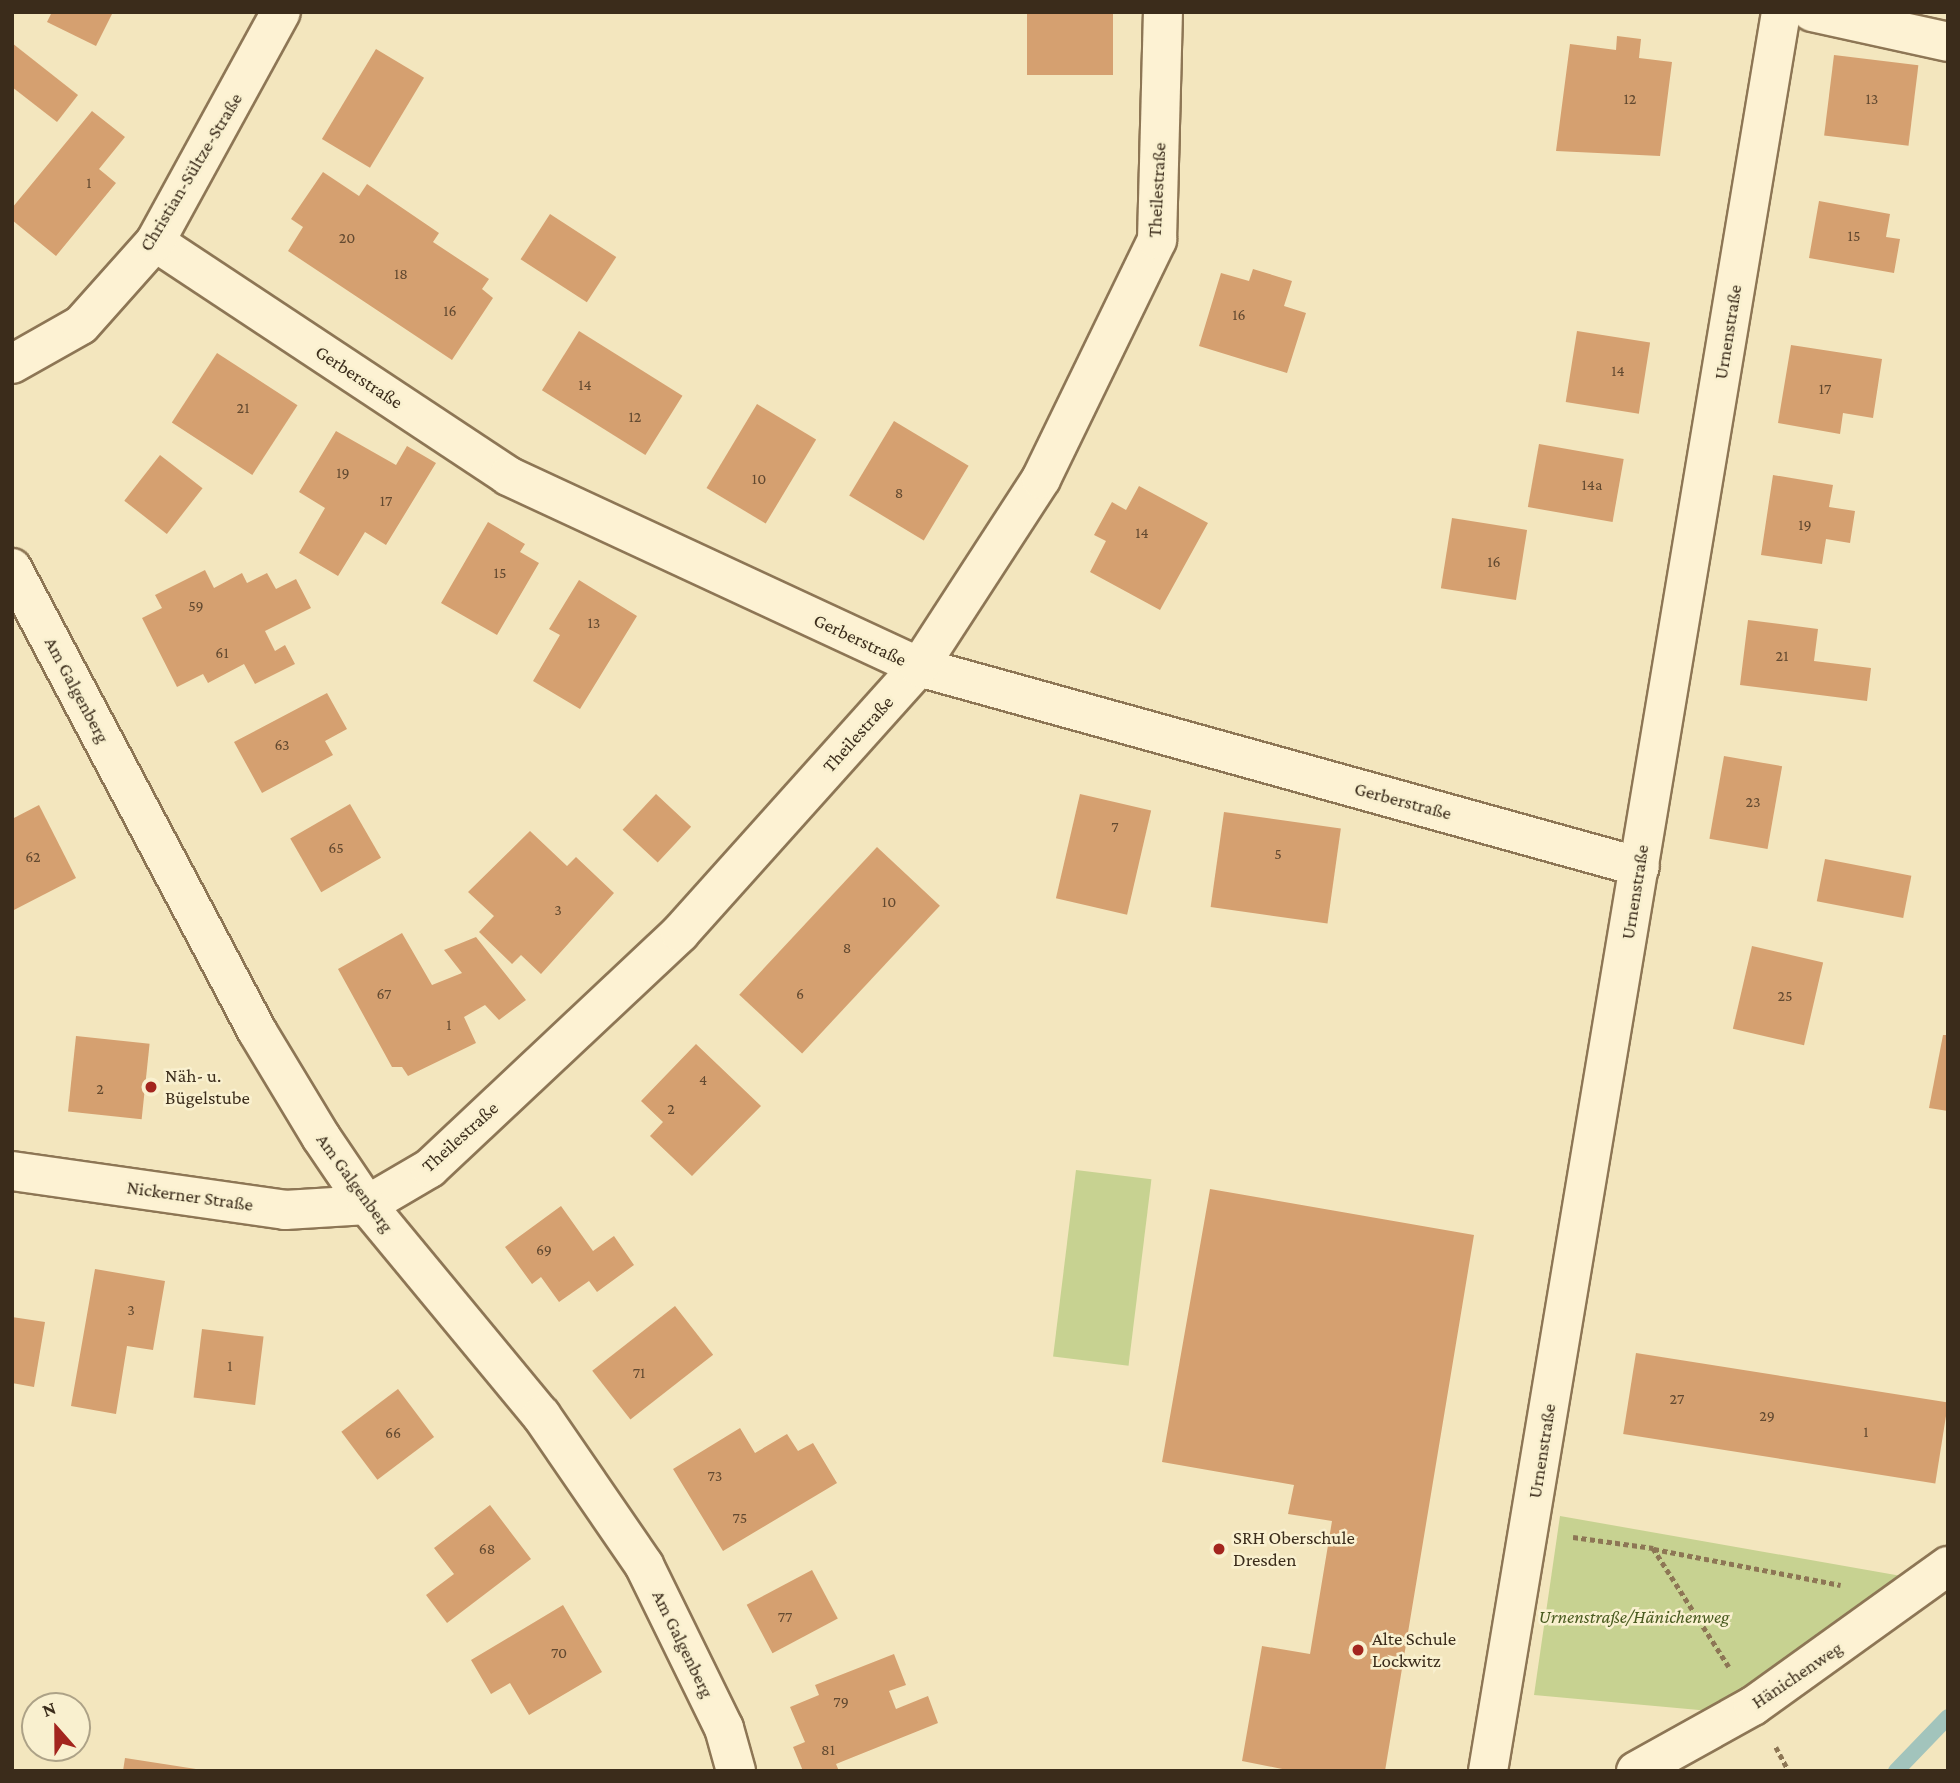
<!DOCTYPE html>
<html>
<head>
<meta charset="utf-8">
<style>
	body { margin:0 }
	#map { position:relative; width:1960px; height:1783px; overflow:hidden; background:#f3e6be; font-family:"Crimson Pro",serif }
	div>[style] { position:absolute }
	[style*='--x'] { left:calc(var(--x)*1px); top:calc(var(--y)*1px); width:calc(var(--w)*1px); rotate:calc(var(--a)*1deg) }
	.green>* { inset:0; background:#c7d291; transform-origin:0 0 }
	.stream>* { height:16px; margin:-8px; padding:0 8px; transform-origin:8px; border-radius:8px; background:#a2c4bc }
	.building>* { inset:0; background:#d5a070; transform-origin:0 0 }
	.path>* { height:4.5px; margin-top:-2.25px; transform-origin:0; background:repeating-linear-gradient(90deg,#8d7655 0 5px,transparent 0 8.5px) }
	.roads { filter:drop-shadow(2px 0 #8d7655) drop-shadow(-2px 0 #8d7655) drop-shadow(0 2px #8d7655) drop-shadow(0 -2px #8d7655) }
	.street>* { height:38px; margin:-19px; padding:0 19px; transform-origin:19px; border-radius:19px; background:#fdf2d3 }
	.secondary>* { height:38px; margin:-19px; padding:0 19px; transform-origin:19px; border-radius:19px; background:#fdf2d3 }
	.dots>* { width:19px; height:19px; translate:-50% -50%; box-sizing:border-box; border:4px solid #f9f0cf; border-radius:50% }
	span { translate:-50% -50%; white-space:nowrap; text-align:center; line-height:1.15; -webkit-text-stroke:5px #f9f0cf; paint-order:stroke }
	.number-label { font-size:16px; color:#624930 }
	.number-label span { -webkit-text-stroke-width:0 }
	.street-label { font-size:19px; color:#3b2c1b }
	.poi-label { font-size:19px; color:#3b2c1b }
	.left { translate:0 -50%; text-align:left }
	.park-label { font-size:19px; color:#485a1f; font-style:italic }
	.frame { position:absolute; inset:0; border:14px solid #3b2c1b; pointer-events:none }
	.north { position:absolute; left:21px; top:1692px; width:70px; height:70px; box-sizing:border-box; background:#f9f0cf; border:2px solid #ada287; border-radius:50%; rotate:339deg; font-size:19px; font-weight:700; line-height:28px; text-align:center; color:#3b2c1b }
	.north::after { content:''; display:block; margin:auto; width:24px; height:32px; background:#a3251e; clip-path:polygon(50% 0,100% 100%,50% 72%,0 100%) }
</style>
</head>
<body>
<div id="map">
	<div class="green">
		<i style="left:1076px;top:1170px;width:76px;height:188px;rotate:7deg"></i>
		<i style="clip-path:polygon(1560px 1516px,1907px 1577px,1829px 1637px,1710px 1711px,1534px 1695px)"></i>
	</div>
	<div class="stream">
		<i style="--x:1896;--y:1771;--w:75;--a:-46.1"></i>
	</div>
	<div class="building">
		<i style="clip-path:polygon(52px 12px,113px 12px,96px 46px,47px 22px)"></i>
		<i style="left:1027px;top:12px;width:86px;height:63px"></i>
		<i style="clip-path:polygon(1617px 36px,1641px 39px,1639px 58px,1672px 62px,1660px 156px,1556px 151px,1570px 44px,1616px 50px)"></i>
		<i style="clip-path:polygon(12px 43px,78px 95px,57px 122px,12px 87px)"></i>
		<i style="left:376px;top:49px;width:56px;height:105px;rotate:31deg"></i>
		<i style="left:1834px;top:55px;width:85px;height:81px;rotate:7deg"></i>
		<i style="clip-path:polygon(92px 111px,125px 137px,99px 169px,116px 183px,56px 256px,12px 220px,12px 208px)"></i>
		<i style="clip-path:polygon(323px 172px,359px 196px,367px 184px,439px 233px,433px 242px,489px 279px,482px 289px,493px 298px,452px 360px,288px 251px,303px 227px,291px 219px)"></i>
		<i style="clip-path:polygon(1819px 201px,1890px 214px,1886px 237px,1900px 239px,1894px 273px,1809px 258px)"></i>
		<i style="left:550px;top:214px;width:79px;height:54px;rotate:33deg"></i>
		<i style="clip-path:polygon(1253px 269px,1292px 281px,1284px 306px,1306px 313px,1287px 373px,1199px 346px,1221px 273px,1249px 281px)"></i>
		<i style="left:579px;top:331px;width:122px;height:70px;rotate:32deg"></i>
		<i style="left:1577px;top:331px;width:74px;height:72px;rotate:9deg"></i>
		<i style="clip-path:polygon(1791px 345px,1882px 359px,1873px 418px,1843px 413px,1840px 434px,1778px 423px)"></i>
		<i style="left:217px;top:353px;width:96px;height:83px;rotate:33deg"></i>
		<i style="left:757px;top:404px;width:69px;height:98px;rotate:31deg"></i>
		<i style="left:894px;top:421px;width:87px;height:87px;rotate:31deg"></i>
		<i style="clip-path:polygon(336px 431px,396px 465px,407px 446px,436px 463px,386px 545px,365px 532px,338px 576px,299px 553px,325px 508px,299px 492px)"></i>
		<i style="left:1539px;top:444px;width:86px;height:64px;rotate:10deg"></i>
		<i style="left:160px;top:455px;width:54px;height:58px;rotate:38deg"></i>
		<i style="clip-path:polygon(1773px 475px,1833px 485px,1829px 507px,1855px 511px,1850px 543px,1826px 539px,1822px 564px,1761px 555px)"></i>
		<i style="clip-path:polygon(1139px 486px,1208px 523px,1160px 610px,1090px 572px,1106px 541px,1094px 535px,1112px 502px,1126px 510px)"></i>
		<i style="left:1452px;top:518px;width:76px;height:71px;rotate:9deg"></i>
		<i style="clip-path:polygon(488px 522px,525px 544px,520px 552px,539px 563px,497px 635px,441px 603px)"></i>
		<i style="clip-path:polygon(205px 570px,214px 588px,242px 573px,247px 583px,267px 573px,276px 589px,296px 579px,311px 608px,265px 631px,275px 651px,285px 645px,295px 664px,255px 684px,244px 664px,208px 683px,203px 674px,177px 687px,142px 618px,162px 608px,155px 595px)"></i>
		<i style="clip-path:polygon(579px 580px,637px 616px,580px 709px,533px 681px,560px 635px,549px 629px)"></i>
		<i style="clip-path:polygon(1748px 620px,1818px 629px,1814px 661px,1871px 668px,1867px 701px,1740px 685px)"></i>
		<i style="clip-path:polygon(327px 693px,347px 729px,325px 741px,333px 755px,262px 793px,234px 742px)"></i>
		<i style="left:1724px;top:756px;width:59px;height:84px;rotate:10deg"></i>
		<i style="left:656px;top:794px;width:48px;height:49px;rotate:43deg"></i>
		<i style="left:1080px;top:794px;width:73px;height:107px;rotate:13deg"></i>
		<i style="left:350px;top:804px;width:62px;height:69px;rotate:60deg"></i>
		<i style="clip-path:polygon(39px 805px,76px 878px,12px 911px,12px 819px)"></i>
		<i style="left:1224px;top:812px;width:118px;height:96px;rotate:8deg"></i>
		<i style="clip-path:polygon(530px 831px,567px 866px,576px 857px,614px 893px,541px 974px,521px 955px,512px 964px,479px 932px,494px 916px,468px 892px)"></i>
		<i style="left:877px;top:847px;width:86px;height:202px;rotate:43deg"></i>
		<i style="left:1825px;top:859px;width:88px;height:43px;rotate:11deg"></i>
		<i style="clip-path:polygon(402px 933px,432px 985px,462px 973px,444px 950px,476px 937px,526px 1000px,499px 1020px,485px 1005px,464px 1017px,476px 1043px,408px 1076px,402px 1067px,392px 1067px,338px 969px)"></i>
		<i style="left:1752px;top:946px;width:73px;height:85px;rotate:13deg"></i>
		<i style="clip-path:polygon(1943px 1035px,1948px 1035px,1948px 1111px,1929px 1108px)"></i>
		<i style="left:76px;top:1036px;width:74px;height:76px;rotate:6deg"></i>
		<i style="clip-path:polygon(696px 1044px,761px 1106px,692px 1176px,650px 1136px,663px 1122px,641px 1101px)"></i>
		<i style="clip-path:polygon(1210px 1189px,1474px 1235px,1385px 1771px,1292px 1771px,1242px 1761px,1262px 1646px,1310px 1654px,1332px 1521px,1288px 1514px,1294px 1485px,1162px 1462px)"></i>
		<i style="clip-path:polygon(561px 1206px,593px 1251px,614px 1236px,634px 1265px,597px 1292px,589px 1281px,559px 1302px,541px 1277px,532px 1284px,505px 1247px)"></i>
		<i style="clip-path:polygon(95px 1269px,165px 1281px,153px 1350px,127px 1346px,116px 1414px,71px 1406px)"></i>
		<i style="left:675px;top:1306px;width:62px;height:105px;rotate:52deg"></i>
		<i style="clip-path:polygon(12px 1317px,45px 1322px,34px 1387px,12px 1383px)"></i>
		<i style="left:202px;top:1329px;width:62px;height:69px;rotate:7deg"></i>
		<i style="left:1636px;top:1353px;width:316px;height:82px;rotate:9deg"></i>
		<i style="left:398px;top:1389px;width:60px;height:71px;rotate:53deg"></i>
		<i style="clip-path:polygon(740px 1428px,755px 1453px,787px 1434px,798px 1451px,813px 1443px,837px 1483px,723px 1551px,673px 1469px)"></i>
		<i style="clip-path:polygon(490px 1505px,531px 1559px,447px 1623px,426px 1595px,454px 1574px,434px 1548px)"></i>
		<i style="left:812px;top:1570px;width:55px;height:74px;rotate:62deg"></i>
		<i style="clip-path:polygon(563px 1605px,602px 1672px,529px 1715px,510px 1683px,491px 1694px,471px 1660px)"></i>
		<i style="clip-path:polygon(894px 1654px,906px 1685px,889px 1691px,896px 1709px,928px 1696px,938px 1723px,836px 1764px,839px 1771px,803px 1771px,793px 1747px,805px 1742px,790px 1707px,819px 1695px,815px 1685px)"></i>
		<i style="clip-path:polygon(125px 1758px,196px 1769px,196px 1771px,123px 1771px)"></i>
	</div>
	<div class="path">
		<i style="--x:1573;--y:1537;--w:81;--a:7.8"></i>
		<i style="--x:1653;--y:1548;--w:141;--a:57.4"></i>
		<i style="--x:1654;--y:1549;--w:190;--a:10.9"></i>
		<i style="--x:1776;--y:1747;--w:27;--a:62"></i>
	</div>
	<div class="roads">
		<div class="street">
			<i style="--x:1812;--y:12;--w:139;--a:12.4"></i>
			<i style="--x:155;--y:242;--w:424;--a:33.5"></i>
			<i style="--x:508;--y:476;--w:453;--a:24.9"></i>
			<i style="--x:919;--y:667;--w:748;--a:15.5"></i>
			<i style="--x:12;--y:364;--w:79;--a:-29.5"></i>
			<i style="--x:81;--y:325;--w:111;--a:-48.3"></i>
			<i style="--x:155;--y:242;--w:262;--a:-61.3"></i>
			<i style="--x:12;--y:1171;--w:276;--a:8.1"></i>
			<i style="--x:285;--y:1210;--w:82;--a:-3.5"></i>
			<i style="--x:367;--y:1205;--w:73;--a:-30.4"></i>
			<i style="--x:430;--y:1168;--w:343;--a:-43.2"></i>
			<i style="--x:680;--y:933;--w:358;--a:-48.1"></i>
			<i style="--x:919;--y:667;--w:224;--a:-57"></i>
			<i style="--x:1041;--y:479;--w:266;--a:-64.1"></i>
			<i style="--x:1157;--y:240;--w:228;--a:-88.5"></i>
			<i style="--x:1488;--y:1771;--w:1783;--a:-80.54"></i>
			<i style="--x:1636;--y:1771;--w:134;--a:-29.1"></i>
			<i style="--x:1753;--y:1706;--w:240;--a:-35.7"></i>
		</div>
		<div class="secondary">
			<i style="--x:12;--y:568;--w:524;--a:62.11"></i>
			<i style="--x:257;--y:1031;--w:124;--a:58.9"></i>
			<i style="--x:321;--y:1137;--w:82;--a:55.9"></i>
			<i style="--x:367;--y:1205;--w:273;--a:50.4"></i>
			<i style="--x:541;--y:1415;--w:182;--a:55.5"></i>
			<i style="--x:644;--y:1565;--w:182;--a:63.9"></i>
			<i style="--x:724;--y:1728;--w:45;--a:74.4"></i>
		</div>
	</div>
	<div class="dots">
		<i style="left:151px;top:1087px;background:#a3251e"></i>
		<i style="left:1219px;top:1549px;background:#a3251e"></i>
		<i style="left:1358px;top:1650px;background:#a3251e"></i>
	</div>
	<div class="number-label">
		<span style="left:1630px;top:99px">12</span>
		<span style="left:1872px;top:99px">13</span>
		<span style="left:89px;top:183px">1</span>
		<span style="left:1854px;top:236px">15</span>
		<span style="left:347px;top:238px">20</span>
		<span style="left:401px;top:274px">18</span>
		<span style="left:450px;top:311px">16</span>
		<span style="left:1239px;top:315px">16</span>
		<span style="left:1618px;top:371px">14</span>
		<span style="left:585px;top:385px">14</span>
		<span style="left:1825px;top:389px">17</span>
		<span style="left:243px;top:408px">21</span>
		<span style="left:635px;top:417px">12</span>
		<span style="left:343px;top:473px">19</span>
		<span style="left:759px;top:479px">10</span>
		<span style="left:1592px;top:485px">14a</span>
		<span style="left:899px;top:493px">8</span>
		<span style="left:386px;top:501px">17</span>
		<span style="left:1805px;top:525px">19</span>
		<span style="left:1142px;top:533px">14</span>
		<span style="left:1494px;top:562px">16</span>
		<span style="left:500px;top:573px">15</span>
		<span style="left:196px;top:606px">59</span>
		<span style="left:594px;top:623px">13</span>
		<span style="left:222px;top:653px">61</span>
		<span style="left:1782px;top:656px">21</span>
		<span style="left:282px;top:745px">63</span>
		<span style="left:1753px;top:802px">23</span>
		<span style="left:1115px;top:827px">7</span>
		<span style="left:336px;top:848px">65</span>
		<span style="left:1278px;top:854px">5</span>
		<span style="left:33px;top:857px">62</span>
		<span style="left:889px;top:902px">10</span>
		<span style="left:558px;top:910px">3</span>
		<span style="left:847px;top:948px">8</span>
		<span style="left:384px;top:994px">67</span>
		<span style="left:800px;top:994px">6</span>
		<span style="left:1785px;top:996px">25</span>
		<span style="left:449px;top:1025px">1</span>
		<span style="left:703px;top:1080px">4</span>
		<span style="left:100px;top:1089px">2</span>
		<span style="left:671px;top:1109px">2</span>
		<span style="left:544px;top:1250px">69</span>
		<span style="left:131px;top:1310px">3</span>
		<span style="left:230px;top:1366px">1</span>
		<span style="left:639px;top:1373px">71</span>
		<span style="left:1677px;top:1399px">27</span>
		<span style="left:1767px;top:1416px">29</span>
		<span style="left:1866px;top:1432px">1</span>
		<span style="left:393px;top:1433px">66</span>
		<span style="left:715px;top:1476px">73</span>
		<span style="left:740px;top:1518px">75</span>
		<span style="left:487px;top:1549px">68</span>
		<span style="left:785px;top:1617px">77</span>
		<span style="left:559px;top:1653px">70</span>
		<span style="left:841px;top:1702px">79</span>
		<span style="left:828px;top:1750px">81</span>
	</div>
	<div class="street-label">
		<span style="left:191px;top:172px;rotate:-59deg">Christian-Sültze-Straße</span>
		<span style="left:1157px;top:190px;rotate:-87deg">Theilestraße</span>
		<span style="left:1728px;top:332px;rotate:-81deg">Urnenstraße</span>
		<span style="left:359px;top:377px;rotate:33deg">Gerberstraße</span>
		<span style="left:860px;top:640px;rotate:25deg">Gerberstraße</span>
		<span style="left:77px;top:690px;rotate:62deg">Am Galgenberg</span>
		<span style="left:858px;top:734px;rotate:-48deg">Theilestraße</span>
		<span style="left:1403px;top:801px;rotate:15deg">Gerberstraße</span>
		<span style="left:1635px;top:892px;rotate:-81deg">Urnenstraße</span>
		<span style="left:460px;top:1137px;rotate:-42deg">Theilestraße</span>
		<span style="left:355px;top:1183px;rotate:54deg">Am Galgenberg</span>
		<span style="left:190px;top:1196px;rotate:8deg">Nickerner Straße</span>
		<span style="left:1542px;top:1451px;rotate:-81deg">Urnenstraße</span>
		<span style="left:683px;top:1644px;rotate:64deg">Am Galgenberg</span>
		<span style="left:1797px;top:1675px;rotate:-34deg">Hänichenweg</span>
	</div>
	<div class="poi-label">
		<span class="left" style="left:165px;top:1087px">Näh- u.<br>Bügelstube</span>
		<span class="left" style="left:1233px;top:1549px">SRH Oberschule<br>Dresden</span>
		<span class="left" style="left:1372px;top:1650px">Alte Schule<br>Lockwitz</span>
	</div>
	<div class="park-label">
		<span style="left:1634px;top:1617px">Urnenstraße/Hänichenweg</span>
	</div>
	<div class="frame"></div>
	<div class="north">N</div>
</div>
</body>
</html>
